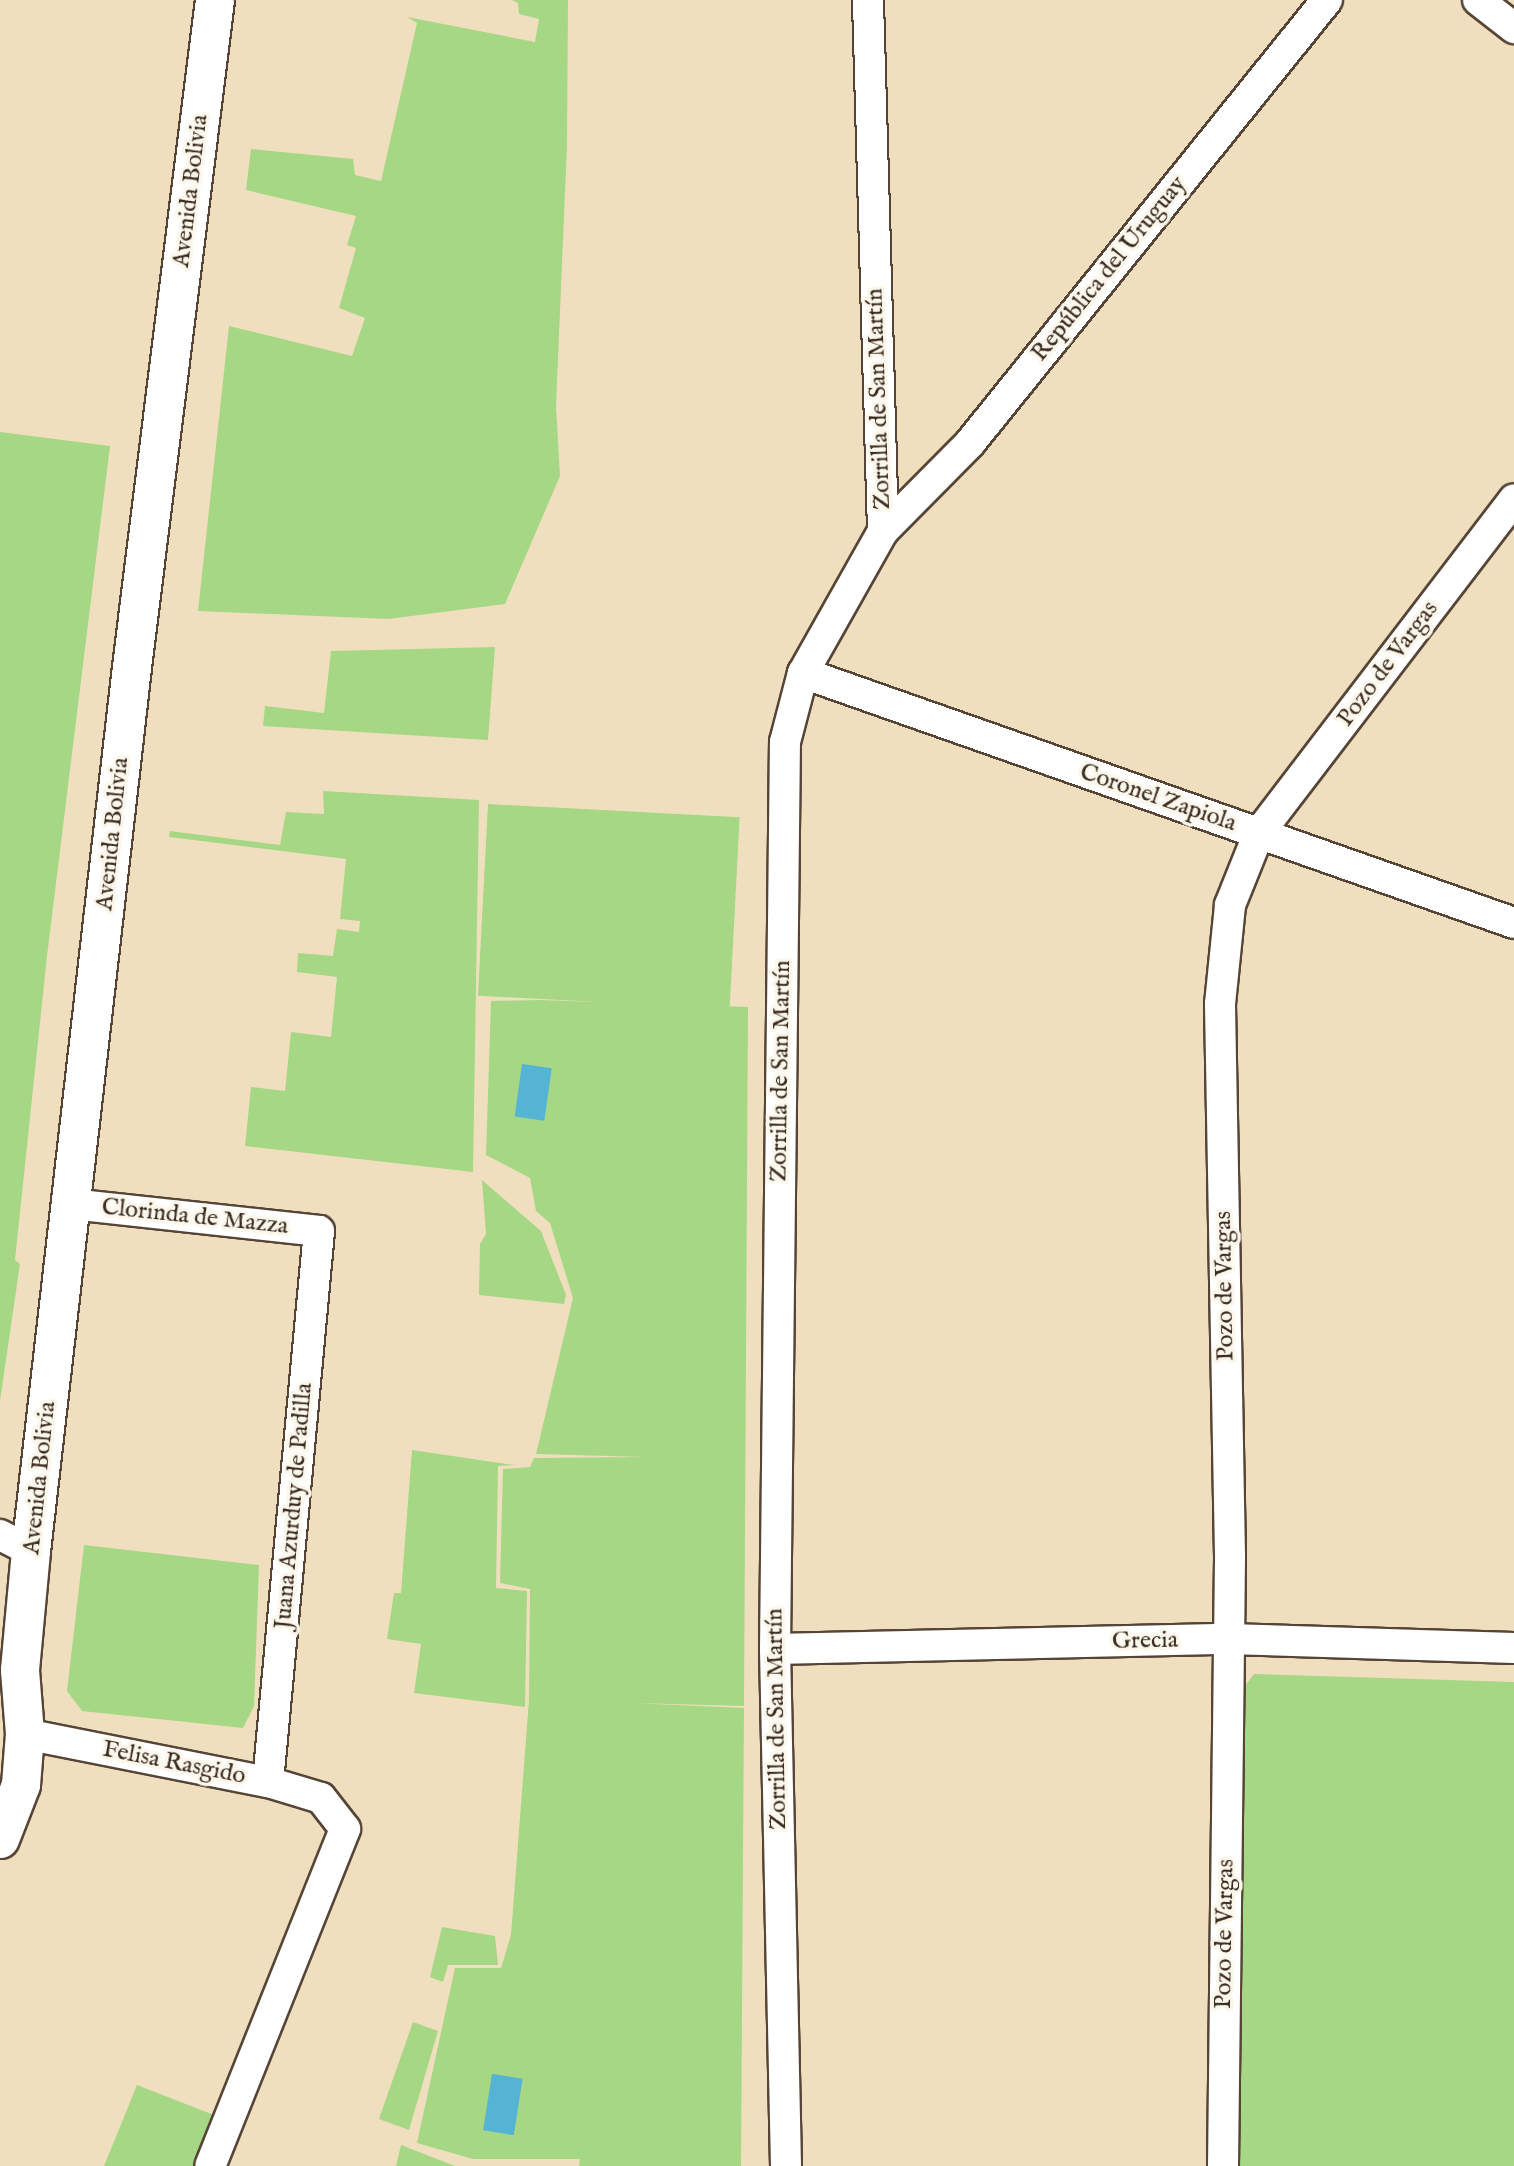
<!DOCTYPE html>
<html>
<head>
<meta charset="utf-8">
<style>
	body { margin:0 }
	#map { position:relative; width:1514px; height:2166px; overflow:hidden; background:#f0dfbe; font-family:"IM FELL English",serif }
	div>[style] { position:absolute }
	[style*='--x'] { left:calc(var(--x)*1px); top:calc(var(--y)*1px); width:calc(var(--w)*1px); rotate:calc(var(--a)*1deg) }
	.green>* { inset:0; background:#a6d785; transform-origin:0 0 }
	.water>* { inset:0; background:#55b3d3; transform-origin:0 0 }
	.roads { filter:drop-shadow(2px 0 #564536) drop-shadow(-2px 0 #564536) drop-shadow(0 2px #564536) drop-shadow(0 -2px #564536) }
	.minor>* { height:30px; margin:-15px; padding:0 15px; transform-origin:15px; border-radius:15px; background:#fff }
	.tertiary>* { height:38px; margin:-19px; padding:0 19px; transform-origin:19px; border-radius:19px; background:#fff }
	span { translate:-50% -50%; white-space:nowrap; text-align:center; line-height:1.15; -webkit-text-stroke:7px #fbf7ec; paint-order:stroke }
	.street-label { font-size:24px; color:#3b2a1e }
</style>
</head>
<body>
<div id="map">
	<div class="green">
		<i style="clip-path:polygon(512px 0,568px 0,567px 145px,556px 406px,560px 476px,505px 604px,388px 619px,198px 611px,229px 326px,352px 356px,365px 318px,339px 308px,356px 248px,347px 245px,356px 216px,246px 190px,251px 149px,353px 159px,355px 175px,381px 181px,417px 23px,407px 17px,535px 42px,539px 19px,519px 14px,518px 3px)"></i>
		<i style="clip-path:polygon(0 432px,110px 446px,47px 956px,15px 1260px,20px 1264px,0 1401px)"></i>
		<i style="clip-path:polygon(495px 647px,488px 740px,263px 726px,265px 706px,324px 713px,331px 651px)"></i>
		<i style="clip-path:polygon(323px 791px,479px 800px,473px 1172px,245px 1146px,251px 1087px,285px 1091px,291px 1032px,331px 1037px,337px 977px,297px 972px,298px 953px,333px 956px,337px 929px,359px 932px,360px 921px,340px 919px,346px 859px,169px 837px,170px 831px,280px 845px,286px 812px,324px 814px)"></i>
		<i style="left:488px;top:804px;width:252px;height:192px;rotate:3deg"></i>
		<i style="clip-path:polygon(539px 1000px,748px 1007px,744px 1706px,632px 1703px,744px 1708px,741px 2166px,579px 2166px,580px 2159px,473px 2159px,417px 2143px,455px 1968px,501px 1968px,511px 1935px,529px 1700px,530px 1589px,500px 1583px,503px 1469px,530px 1467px,534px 1458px,645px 1457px,536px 1454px,573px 1298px,550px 1223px,536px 1211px,530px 1178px,486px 1155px,491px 1001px)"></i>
		<i style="clip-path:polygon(482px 1180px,541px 1231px,566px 1295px,564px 1304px,479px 1295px,480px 1244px,486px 1234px)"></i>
		<i style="clip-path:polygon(412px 1450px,514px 1465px,498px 1466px,496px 1588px,527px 1591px,525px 1707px,414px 1693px,421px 1644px,387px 1639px,394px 1593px,401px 1593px)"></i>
		<i style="clip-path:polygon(84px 1545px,259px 1565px,254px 1706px,243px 1728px,82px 1711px,67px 1691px)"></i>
		<i style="clip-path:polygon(1254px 1674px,1514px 1682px,1514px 2166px,1233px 2166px,1238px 1695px)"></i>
		<i style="clip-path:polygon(442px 1927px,495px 1936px,498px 1965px,448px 1965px,443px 1982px,430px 1977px)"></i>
		<i style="clip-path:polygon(413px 2022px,438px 2031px,409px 2130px,379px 2119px)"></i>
		<i style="clip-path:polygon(137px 2085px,214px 2115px,193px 2166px,104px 2166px)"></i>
		<i style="clip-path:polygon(401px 2145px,455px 2166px,396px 2166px)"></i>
	</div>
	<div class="water">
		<i style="left:522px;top:1064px;width:30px;height:53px;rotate:8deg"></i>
		<i style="left:492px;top:2074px;width:31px;height:57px;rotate:9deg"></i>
	</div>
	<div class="roads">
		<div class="minor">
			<i style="--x:1478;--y:0;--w:46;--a:37.9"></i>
			<i style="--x:883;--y:531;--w:124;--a:-45.3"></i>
			<i style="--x:970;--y:443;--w:569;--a:-51.14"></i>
			<i style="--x:803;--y:673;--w:754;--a:19.37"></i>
			<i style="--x:71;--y:1204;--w:249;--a:6.2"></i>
			<i style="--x:319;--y:1231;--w:553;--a:95.29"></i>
			<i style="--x:0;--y:1535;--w:35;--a:27"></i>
			<i style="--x:775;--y:1649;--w:453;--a:-1.3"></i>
			<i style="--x:1228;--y:1639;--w:286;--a:1.8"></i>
			<i style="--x:25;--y:1734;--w:248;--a:11.2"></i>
			<i style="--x:268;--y:1782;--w:55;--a:16.8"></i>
			<i style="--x:321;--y:1798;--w:39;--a:52"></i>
			<i style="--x:345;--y:1829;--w:363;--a:111.8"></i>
			<i style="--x:786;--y:2166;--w:517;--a:-91.22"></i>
			<i style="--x:775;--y:1649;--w:907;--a:-89.37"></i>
			<i style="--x:785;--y:742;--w:71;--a:-75.4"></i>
			<i style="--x:803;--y:673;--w:163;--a:-60.6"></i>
			<i style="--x:883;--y:531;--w:531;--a:-91.62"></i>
			<i style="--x:1223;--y:2166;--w:610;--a:-89.34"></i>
			<i style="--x:1230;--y:1556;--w:552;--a:-91.04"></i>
			<i style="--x:1220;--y:1004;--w:100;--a:-84.2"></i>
			<i style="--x:1230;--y:905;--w:78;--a:-68.1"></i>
			<i style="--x:1259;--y:833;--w:420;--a:-52.6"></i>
		</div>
		<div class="tertiary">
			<i style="--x:0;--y:1839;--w:58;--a:-68.7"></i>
			<i style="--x:21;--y:1785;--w:51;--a:-85.5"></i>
			<i style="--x:25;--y:1734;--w:64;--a:-94.5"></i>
			<i style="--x:20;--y:1670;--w:120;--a:-84.7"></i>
			<i style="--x:31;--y:1551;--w:890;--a:-83.48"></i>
			<i style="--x:132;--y:667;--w:672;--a:-82.91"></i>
		</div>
	</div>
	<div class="street-label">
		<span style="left:191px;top:191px;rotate:-83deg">Avenida Bolivia</span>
		<span style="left:1109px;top:269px;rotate:-51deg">República del Uruguay</span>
		<span style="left:879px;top:399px;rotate:-92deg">Zorrilla de San Martín</span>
		<span style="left:1388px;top:664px;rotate:-53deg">Pozo de Vargas</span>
		<span style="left:1158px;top:798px;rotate:19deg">Coronel Zapiola</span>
		<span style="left:113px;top:834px;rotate:-84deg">Avenida Bolivia</span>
		<span style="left:781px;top:1071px;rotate:-89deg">Zorrilla de San Martín</span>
		<span style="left:195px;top:1217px;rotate:6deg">Clorinda de Mazza</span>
		<span style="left:1225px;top:1286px;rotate:-91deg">Pozo de Vargas</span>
		<span style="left:40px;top:1478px;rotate:-84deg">Avenida Bolivia</span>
		<span style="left:294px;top:1506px;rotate:-85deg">Juana Azurduy de Padilla</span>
		<span style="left:1145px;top:1641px;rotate:-1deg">Grecia</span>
		<span style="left:777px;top:1719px;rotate:-91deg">Zorrilla de San Martín</span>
		<span style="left:174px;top:1763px;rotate:11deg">Felisa Rasgido</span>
		<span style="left:1225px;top:1934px;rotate:-89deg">Pozo de Vargas</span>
	</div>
</div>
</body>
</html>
